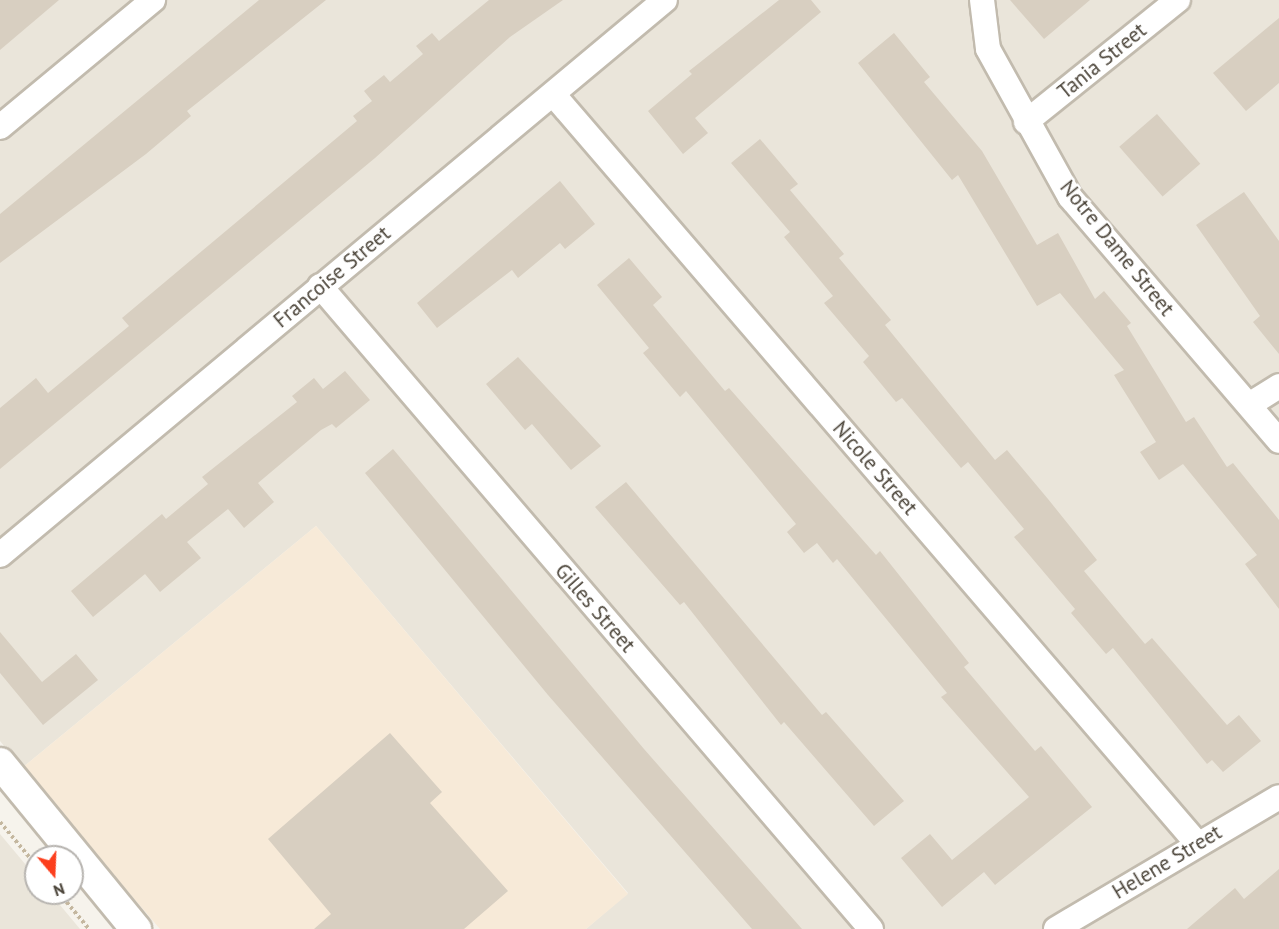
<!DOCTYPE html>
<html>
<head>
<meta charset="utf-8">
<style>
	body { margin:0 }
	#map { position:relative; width:1279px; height:929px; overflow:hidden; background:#f6f3ec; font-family:"PT Sans",sans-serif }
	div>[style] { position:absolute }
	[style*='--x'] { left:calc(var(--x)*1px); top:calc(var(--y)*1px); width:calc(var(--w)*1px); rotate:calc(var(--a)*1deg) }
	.residential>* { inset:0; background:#eae5da }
	.commercial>* { inset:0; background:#f7ead8 }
	.building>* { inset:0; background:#d8cfc1; transform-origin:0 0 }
	.path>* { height:4px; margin-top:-2px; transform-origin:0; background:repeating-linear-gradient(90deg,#c4b79f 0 3px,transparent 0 6px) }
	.roads { filter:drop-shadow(2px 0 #c2bbae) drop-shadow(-2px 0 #c2bbae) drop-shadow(0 2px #c2bbae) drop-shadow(0 -2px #c2bbae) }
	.minor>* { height:24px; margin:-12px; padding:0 12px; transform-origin:12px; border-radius:12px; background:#fff }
	.tertiary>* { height:30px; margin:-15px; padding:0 15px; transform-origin:15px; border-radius:15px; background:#fff }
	span { translate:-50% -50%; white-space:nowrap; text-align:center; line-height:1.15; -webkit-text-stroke:4.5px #fff; paint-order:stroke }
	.street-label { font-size:21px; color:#4b4439 }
	.north { position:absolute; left:24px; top:845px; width:60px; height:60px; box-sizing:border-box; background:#fff; border:2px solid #b7b4b0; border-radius:50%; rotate:161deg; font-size:16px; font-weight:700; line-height:24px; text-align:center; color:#4b4439 }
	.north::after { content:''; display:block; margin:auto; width:21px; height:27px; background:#fc3f1d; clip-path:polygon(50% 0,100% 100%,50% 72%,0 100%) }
</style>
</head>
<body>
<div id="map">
	<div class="residential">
		<i style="clip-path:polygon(0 0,1279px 0,1279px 929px,586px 929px,628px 893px,316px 526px,22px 768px,0 741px)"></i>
		<i style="clip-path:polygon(0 834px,36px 877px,36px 893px,50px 893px,80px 929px,0 929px)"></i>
	</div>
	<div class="commercial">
		<i style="clip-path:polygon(316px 526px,628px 894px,586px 929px,160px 929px,22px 768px)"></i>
	</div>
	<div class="building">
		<i style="clip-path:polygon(0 0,59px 0,0 50px)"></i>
		<i style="clip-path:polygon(259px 0,326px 0,187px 111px,191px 116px,146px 154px,0 263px,0 214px)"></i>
		<i style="clip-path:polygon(489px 0,563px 0,510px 37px,375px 158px,0 469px,0 408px,36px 378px,48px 393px,129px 326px,122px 318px,357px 121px,353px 116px,372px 101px,364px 91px,384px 75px,390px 82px,423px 54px,416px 46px,432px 33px,439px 41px)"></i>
		<i style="clip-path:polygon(779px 0,811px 0,821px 12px,695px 118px,708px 133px,683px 154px,648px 111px,692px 74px,689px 71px)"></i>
		<i style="clip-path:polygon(1010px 0,1090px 0,1044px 39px)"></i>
		<i style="clip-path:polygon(1279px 18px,1279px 83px,1246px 111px,1213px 73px)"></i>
		<i style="clip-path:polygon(894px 33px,930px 77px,924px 82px,982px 151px,1037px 245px,1058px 233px,1095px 299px,1104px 291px,1131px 323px,1127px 326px,1186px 422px,1194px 417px,1227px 467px,1233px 463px,1279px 520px,1279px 609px,1245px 564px,1257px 555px,1183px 464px,1159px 480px,1140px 452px,1156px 442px,1114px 375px,1124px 370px,1060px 293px,1037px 306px,958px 175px,952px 180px,858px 63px)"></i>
		<i style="left:1157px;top:114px;width:66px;height:50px;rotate:49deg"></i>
		<i style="clip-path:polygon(760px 139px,798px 184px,790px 190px,844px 254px,839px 258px,891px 320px,885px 325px,995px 460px,1007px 450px,1048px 499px,1097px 560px,1084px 571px,1145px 644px,1152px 638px,1227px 725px,1239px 715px,1261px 741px,1223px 772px,1212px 760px,1207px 764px,1113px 648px,1106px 654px,1071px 613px,1075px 609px,1014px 537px,1024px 529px,968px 462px,961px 468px,902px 398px,896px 402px,863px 362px,869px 356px,824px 303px,833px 296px,784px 237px,790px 232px,731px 163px)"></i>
		<i style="clip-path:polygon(560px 181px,595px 224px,565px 249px,560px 243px,518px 278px,512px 270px,437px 328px,417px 303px)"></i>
		<i style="clip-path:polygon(1244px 192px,1279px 241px,1279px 354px,1253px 322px,1260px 316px,1196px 225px)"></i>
		<i style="clip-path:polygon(629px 258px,662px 297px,653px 305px,725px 391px,729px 388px,876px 555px,880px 551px,969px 663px,964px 667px,1035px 751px,1041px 746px,1092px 807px,995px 885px,984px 872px,942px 907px,901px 858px,930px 834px,952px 860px,1029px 797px,941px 697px,947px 693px,837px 559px,833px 563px,817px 543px,804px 553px,787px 532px,796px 524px,686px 391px,680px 397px,643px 353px,649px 348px,597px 285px)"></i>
		<i style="clip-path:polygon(518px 357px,601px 446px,571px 470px,532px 424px,525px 430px,486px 384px)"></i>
		<i style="clip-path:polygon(345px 371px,370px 400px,336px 428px,332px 424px,321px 430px,258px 483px,274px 502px,244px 528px,228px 509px,187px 542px,201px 558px,160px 592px,145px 574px,93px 617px,71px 591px,162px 514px,166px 519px,208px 484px,202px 477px,297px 402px,292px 396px,314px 378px,323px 389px)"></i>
		<i style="clip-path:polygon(393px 449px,644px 749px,802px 929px,752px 929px,548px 695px,365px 473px)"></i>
		<i style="clip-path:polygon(626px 482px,822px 715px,826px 712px,904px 801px,874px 826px,784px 722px,781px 725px,684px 602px,680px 605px,595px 507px)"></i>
		<i style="clip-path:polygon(0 632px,42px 682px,76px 654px,98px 680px,43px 725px,0 673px)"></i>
		<i style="clip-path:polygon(390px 733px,442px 792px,430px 803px,508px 891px,464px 929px,314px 929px,331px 914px,268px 839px)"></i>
		<i style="clip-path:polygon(1279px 869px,1279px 929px,1187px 929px,1235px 888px,1244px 899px)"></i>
	</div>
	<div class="path">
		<i style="--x:0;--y:822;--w:56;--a:50.1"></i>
		<i style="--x:59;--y:893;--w:47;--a:50.2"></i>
	</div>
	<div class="roads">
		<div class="minor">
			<i style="--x:982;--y:0;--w:49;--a:83"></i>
			<i style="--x:988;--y:49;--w:169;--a:61"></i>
			<i style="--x:1070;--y:197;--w:321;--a:49.4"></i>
			<i style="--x:553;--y:94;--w:986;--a:49.32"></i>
			<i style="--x:1026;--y:122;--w:195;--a:-38.8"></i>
			<i style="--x:0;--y:127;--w:199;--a:-39.7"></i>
			<i style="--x:320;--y:286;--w:847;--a:49.41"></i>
			<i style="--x:1249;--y:405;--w:36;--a:-32"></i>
			<i style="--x:0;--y:555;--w:866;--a:-39.85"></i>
			<i style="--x:1056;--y:929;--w:259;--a:-30.6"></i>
		</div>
		<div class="tertiary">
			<i style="--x:0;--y:763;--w:215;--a:50.7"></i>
		</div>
	</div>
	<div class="street-label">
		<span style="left:1102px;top:61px;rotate:-39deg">Tania Street</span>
		<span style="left:1117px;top:248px;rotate:51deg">Notre Dame Street</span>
		<span style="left:332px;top:277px;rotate:-40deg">Francoise Street</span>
		<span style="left:875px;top:468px;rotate:49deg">Nicole Street</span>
		<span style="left:595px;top:608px;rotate:49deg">Gilles Street</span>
		<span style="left:1167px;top:862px;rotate:-31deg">Helene Street</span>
	</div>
	<div class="north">N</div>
</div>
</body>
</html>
